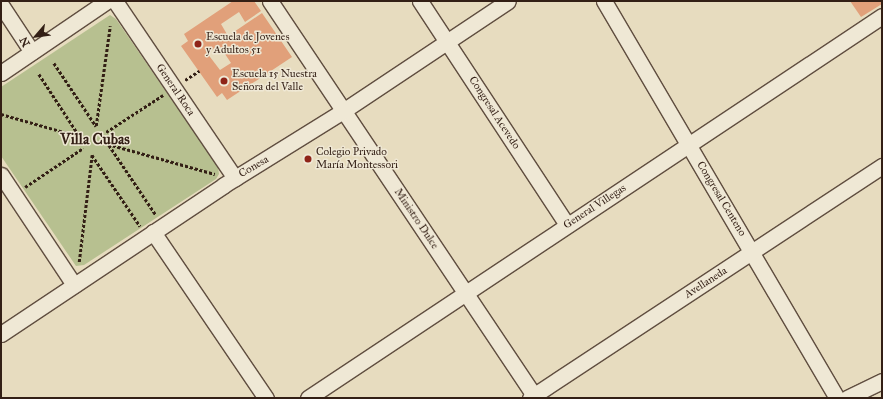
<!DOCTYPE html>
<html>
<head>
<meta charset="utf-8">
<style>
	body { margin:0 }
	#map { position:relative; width:883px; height:399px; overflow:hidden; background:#e7dcbf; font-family:"IM FELL Great Primer",serif }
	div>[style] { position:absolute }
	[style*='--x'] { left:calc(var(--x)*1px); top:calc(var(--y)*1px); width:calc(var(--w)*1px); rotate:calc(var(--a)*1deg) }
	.green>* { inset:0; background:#b7c090 }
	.building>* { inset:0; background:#e1a07a }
	.path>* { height:2.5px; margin-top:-1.25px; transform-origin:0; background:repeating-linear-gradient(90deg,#331f15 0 3px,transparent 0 5px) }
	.roads { filter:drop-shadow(1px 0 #604e40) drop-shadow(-1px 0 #604e40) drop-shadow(0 1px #604e40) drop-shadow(0 -1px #604e40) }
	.minor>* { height:15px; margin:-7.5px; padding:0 7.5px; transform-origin:7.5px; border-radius:7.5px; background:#efe8d5 }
	.dots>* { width:11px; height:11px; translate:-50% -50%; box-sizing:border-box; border:2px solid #efe8d5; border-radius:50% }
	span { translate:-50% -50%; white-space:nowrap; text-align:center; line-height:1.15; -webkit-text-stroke:3px #efe8d5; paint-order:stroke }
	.poi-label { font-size:11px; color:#331f15 }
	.left { translate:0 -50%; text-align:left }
	.street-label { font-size:11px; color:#331f15 }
	.district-label { font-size:15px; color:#331f15; font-weight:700 }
	.frame { position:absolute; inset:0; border:2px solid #331f15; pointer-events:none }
	.north { position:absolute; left:16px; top:16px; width:40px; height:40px; -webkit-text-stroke:3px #efe8d5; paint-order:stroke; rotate:242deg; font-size:11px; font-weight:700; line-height:16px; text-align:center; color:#331f15 }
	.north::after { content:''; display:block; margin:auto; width:14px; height:18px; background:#331f15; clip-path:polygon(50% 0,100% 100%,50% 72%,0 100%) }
</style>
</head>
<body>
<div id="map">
	<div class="green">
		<i style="clip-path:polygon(110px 15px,116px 19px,218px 167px,219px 174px,216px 179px,84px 265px,76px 266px,1px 156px,1px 87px)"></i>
	</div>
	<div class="building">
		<i style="clip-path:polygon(evenodd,233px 1px,254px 1px,261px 11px,245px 22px,239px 12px,221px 24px,228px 36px,262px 13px,292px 57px,227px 100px,222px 93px,217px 97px,181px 46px,188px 41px,184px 34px,233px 1px,219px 45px,231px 63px,220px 70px,207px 53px,219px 45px)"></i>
		<i style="clip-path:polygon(850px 1px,882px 1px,882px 4px,861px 17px)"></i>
	</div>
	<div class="path">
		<i style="--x:54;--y:63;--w:76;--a:56.3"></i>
		<i style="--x:39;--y:74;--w:75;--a:56.9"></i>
		<i style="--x:185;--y:80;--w:17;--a:-33"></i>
		<i style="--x:1;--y:114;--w:83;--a:16"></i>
		<i style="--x:96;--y:126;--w:101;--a:-82"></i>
		<i style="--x:106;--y:132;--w:68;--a:-33"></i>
		<i style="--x:108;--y:144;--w:111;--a:15.7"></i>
		<i style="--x:109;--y:145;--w:84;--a:56.1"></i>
		<i style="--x:92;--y:155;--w:86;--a:55.9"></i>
		<i style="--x:25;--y:187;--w:70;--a:-33.9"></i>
		<i style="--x:79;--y:262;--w:108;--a:-83.1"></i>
	</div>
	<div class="roads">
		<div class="minor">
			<i style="--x:115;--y:1;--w:214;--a:55.9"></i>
			<i style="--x:270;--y:1;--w:478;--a:56.2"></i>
			<i style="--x:420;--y:1;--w:268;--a:56.7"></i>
			<i style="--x:604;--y:1;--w:460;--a:59.6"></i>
			<i style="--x:1;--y:5;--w:56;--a:56.6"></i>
			<i style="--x:1;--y:73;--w:128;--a:-34.2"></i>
			<i style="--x:1;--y:175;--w:132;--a:56.4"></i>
			<i style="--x:153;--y:232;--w:201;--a:55.8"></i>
			<i style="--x:1;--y:334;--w:268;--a:-33.7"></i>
			<i style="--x:224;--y:185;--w:140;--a:-31.9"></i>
			<i style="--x:343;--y:111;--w:198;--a:-33.7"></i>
			<i style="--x:308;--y:398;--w:689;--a:-33.64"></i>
			<i style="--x:530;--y:398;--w:422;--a:-33.4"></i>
			<i style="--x:847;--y:398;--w:39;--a:-26"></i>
		</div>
	</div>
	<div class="dots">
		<i style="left:198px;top:44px;background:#8f2418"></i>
		<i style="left:224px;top:81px;background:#8f2418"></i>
		<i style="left:308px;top:159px;background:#8f2418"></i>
	</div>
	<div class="poi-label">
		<span class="left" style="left:206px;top:44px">Escuela de Jovenes<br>y Adultos 51</span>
		<span class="left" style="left:232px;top:81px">Escuela 15 Nuestra<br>Señora del Valle</span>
		<span class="left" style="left:316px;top:159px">Colegio Privado<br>María Montessori</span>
	</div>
	<div class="street-label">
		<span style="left:175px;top:90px;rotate:56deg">General Roca</span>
		<span style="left:494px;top:113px;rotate:57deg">Congresal Acevedo</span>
		<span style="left:254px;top:167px;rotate:-30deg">Conesa</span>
		<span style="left:721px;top:199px;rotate:59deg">Congresal Centeno</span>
		<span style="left:595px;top:207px;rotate:-33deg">General Villegas</span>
		<span style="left:416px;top:219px;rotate:56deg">Ministro Dulce</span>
		<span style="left:706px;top:283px;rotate:-33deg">Avellaneda</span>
	</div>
	<div class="district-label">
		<span style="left:95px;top:140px">Villa Cubas</span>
	</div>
	<div class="frame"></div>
	<div class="north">N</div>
</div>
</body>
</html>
